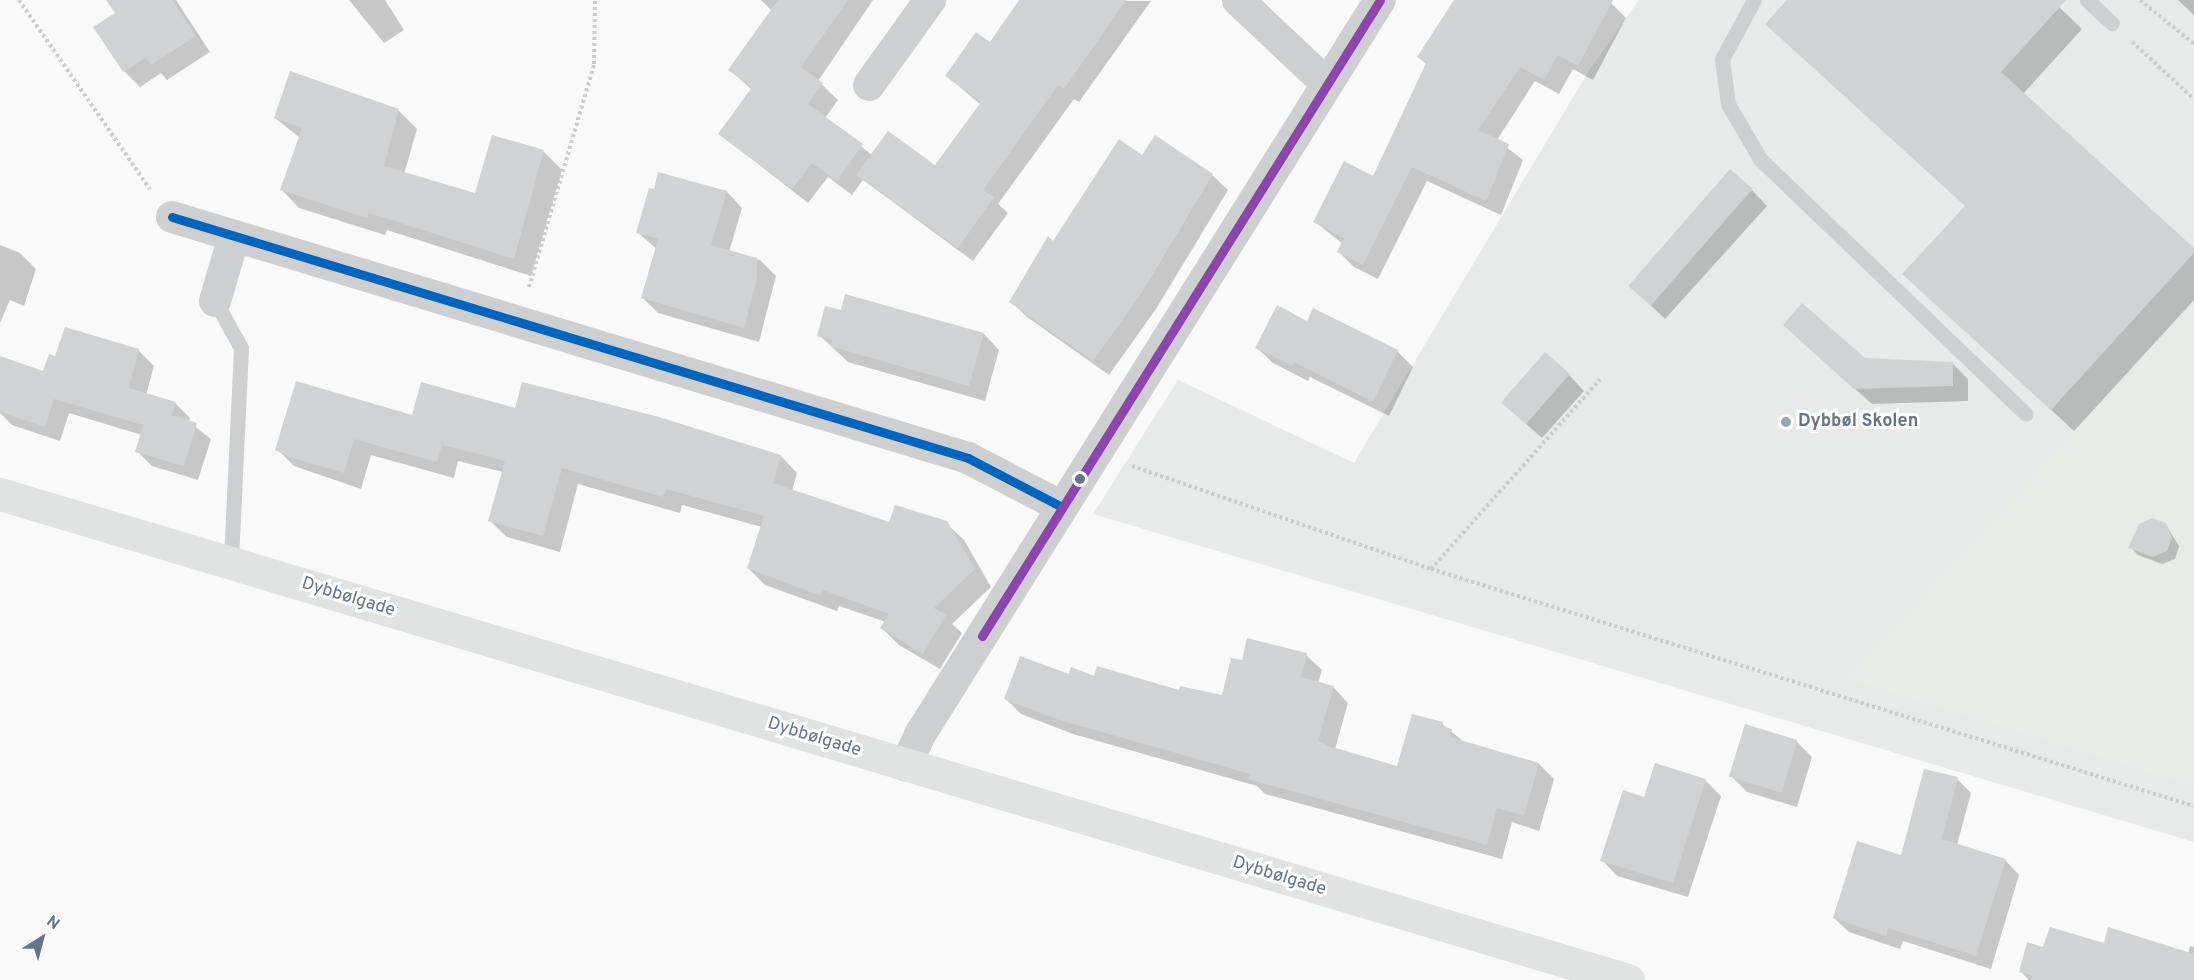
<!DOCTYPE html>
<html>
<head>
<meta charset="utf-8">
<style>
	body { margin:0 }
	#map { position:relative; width:2194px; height:980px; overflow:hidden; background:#f9f9f9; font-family:Overpass,sans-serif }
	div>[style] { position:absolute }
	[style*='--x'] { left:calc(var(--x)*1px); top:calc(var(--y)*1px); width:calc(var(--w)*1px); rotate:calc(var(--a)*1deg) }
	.built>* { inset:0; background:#e8e9e9 }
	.green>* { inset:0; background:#e8ebe6 }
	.shadow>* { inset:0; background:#0003 }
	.building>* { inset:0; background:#d0d2d3; transform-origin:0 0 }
	.path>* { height:4px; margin-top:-2px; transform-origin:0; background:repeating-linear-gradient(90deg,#cbcccd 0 3px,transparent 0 6px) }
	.lane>* { height:15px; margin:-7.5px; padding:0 7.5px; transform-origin:7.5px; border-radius:7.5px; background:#cecfd0 }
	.street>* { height:32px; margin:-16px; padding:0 16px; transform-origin:16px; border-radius:16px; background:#cecfd0 }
	.secondary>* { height:33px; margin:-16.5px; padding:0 16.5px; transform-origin:16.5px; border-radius:16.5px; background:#e1e2e2 }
	.bus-1>* { height:9px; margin:-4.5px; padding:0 4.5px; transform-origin:4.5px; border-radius:4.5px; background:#0065bd }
	.bus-2>* { height:9px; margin:-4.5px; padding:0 4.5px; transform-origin:4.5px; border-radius:4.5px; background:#8e44ad }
	.dots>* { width:16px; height:16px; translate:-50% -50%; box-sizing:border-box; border:3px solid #fff; border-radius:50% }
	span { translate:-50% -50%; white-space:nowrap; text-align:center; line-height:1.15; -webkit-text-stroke:6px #fff; paint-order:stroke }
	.poi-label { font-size:18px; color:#657683; font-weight:700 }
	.left { translate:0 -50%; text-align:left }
	.street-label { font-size:18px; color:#657683 }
	.north { position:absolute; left:12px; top:908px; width:60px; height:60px; -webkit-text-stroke:4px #fff; paint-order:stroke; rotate:36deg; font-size:16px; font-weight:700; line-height:24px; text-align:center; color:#657683 }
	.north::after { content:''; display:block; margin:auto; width:21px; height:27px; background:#657683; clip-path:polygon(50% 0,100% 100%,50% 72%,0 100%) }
</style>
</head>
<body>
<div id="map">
	<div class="built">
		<i style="clip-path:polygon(1639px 0,2194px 0,2194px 842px,1093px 514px,1178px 380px,1354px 463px,1590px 69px)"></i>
	</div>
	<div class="green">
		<i style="clip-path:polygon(2194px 305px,2194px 787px,1847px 679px)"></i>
	</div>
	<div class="shadow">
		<i style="clip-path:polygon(108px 0,176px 0,210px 52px,167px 80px,161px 73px,140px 87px,124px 71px,96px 28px,117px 14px)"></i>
		<i style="clip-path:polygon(349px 0,385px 0,404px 30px,384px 43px)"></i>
		<i style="clip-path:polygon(761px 0,873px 0,818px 81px,838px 100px,825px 118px,872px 155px,935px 167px,981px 105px,947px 76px,990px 44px,1021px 0,1151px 1px,1079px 102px,1074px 99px,998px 204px,1008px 213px,973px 261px,863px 180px,852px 195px,828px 177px,808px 203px,720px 134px,752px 90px,730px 70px,772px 11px)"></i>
		<i style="clip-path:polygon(1458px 0,1608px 0,1626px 18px,1593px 80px,1573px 69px,1559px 94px,1535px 81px,1497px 140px,1523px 160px,1501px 215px,1427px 181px,1378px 279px,1354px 267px,1339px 252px,1343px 244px,1315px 222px,1374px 178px,1427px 65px,1419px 57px)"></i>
		<i style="clip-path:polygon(1789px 0,2052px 0,2082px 29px,2023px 94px,2194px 250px,2194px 300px,2074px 431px,1904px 274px,1966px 207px)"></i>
		<i style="clip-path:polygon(2178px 0,2194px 0,2194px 15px)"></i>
		<i style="clip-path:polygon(291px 73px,399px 111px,417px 129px,404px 174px,476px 195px,493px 137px,544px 152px,562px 170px,531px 276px,387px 230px,385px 235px,299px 208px,282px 190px,300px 138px,275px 118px)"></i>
		<i style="clip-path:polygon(1143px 157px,1212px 175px,1228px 190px,1156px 309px,1109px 375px,1027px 317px,1011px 301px,1054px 243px)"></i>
		<i style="clip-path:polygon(1752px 190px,1767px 206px,1665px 319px,1644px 299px)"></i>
		<i style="clip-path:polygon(655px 191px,727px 192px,742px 208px,729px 252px,760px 260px,776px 276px,759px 342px,658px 313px,642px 297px,657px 249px,637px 232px)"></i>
		<i style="clip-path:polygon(0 245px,20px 253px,36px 269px,24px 306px,10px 300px,0 323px)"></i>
		<i style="clip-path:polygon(1308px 323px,1397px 351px,1413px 367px,1389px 416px,1310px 377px,1308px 381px,1273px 363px,1257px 348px)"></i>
		<i style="clip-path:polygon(984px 334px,999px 350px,985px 401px,848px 362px,819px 335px)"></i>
		<i style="clip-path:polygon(1800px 340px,1864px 359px,1952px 363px,1968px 379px,1968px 401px,1872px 404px)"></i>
		<i style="clip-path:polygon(139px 351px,154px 366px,146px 395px,175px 403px,190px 418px,189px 422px,211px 439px,198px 480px,152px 466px,137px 451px,142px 435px,69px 413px,60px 441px,12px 425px,0 413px,0 372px,44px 373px,56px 358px)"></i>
		<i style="clip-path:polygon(1569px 375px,1584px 391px,1542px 438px,1518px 417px)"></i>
		<i style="clip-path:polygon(516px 410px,781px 456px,797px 473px,792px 491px,890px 523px,946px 523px,964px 540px,991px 587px,952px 624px,962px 633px,940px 669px,899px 645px,882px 628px,886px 622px,839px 606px,837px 611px,765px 585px,748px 568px,762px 527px,682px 505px,680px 513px,578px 484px,560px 552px,507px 537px,490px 521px,503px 472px,458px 461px,454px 478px,371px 455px,361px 489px,294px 466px,277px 449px,413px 417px)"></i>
		<i style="clip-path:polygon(2166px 525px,2179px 546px,2175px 559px,2162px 564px,2138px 555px,2130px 547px)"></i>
		<i style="clip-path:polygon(1306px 655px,1322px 670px,1318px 683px,1333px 687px,1348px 703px,1335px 749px,1398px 768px,1442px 724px,1464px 742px,1539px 764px,1554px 779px,1539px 831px,1512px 822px,1502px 859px,1265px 794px,1257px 786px,1073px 734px,1021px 714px,1005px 698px,1070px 676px,1223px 697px,1243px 662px)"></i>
		<i style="clip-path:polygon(1797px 742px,1812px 757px,1797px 807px,1747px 792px,1731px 776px)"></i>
		<i style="clip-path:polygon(1957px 779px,1971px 793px,1957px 845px,2005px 860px,2019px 875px,1991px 969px,1903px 941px,1900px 949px,1849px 932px,1834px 918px,1902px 857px)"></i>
		<i style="clip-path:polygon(1705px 780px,1721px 796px,1688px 897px,1617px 876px,1602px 860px,1645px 798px)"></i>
		<i style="clip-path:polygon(2105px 945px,2188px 954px,2190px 946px,2194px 947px,2194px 980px,2029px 980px,2020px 971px,2044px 949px)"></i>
	</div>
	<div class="building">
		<i style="clip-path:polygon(106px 0,172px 0,196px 36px,151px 65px,146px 58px,123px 72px,93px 27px,115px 13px)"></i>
		<i style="clip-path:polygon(778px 0,848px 0,801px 67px,823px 83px,808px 104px,863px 144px,837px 181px,812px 163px,792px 189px,718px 134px,752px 87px,728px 70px)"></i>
		<i style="clip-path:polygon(1019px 0,1126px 0,1064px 89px,1058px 85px,983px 190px,994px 197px,958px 248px,856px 175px,888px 131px,935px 165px,981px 102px,945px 76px,976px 32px,990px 42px)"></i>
		<i style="clip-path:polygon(1454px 0,1613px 0,1578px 66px,1558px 55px,1544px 80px,1520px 67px,1478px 130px,1509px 144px,1486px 201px,1412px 167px,1363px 265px,1337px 252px,1344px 238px,1313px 222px,1344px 161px,1373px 176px,1426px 63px,1417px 57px)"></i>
		<i style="clip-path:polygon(1787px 0,2066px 0,2001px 72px,2194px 248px,2194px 253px,2051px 410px,1902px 274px,1965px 206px,1765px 24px)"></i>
		<i style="clip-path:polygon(290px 71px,399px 109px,384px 166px,475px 193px,492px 135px,544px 150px,514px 259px,369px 213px,367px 218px,280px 190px,302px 128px,274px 118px)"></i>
		<i style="clip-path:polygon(1155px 135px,1213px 174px,1141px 294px,1093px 361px,1009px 302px,1048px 236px,1053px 241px,1119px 139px,1142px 155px)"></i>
		<i style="left:1730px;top:169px;width:30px;height:155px;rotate:41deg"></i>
		<i style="clip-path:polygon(658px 172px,727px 191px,711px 245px,757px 258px,757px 278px,744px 328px,641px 298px,658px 239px,636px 233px,649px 188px,654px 189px)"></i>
		<i style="clip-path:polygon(845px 294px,984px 333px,969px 386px,830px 346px,832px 340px,817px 336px,825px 306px,841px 310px)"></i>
		<i style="clip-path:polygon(1802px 303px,1865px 358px,1953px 362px,1953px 386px,1854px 389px,1783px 325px)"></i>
		<i style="clip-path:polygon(1277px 305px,1307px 321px,1313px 308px,1398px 350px,1373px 402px,1294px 362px,1292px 366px,1255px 348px)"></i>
		<i style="clip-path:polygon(65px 327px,139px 349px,129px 388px,176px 402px,172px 415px,197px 423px,184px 466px,135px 452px,143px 425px,54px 399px,45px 427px,0 412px,0 356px,43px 371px,49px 354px,55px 356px)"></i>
		<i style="left:1545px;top:352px;width:33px;height:67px;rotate:41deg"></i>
		<i style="clip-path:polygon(296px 381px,412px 415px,421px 382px,515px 408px,522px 382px,659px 417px,781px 455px,773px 483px,889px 522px,895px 505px,947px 521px,975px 569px,934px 608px,946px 615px,923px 654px,880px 628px,889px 614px,823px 590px,821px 596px,747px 568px,764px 516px,666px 489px,663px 497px,562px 468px,543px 536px,488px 521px,505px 461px,442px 445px,437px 462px,354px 439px,344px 473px,289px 457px,275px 450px)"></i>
		<i style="clip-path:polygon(2152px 518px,2166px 523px,2172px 538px,2167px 551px,2153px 557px,2128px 548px,2139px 524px)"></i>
		<i style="clip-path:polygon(1247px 638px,1307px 653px,1301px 677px,1334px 686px,1318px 741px,1329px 746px,1397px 766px,1412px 714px,1443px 722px,1442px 726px,1452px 729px,1450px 737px,1539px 763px,1524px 816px,1497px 808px,1487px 845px,1248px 779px,1250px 774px,1056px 719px,1004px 699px,1020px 656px,1069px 674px,1071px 667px,1094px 676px,1097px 666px,1179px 690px,1180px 686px,1222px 695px,1231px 658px,1242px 660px)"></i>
		<i style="left:1745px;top:724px;width:55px;height:55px;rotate:17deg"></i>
		<i style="clip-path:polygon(1655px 763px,1706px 779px,1673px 883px,1600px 861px,1623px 790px,1644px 797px)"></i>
		<i style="clip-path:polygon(1924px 769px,1958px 777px,1942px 839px,2006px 859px,1976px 956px,1888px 928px,1886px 936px,1833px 918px,1857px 841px,1901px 855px)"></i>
		<i style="clip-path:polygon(2050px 927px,2104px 943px,2108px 927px,2194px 954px,2194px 980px,2031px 980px,2033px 976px,2019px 972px,2027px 942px,2043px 947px)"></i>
	</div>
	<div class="path">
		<i style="--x:19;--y:0;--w:230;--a:55.3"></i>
		<i style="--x:2140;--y:0;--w:70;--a:39.2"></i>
		<i style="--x:2132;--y:42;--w:84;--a:42.6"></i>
		<i style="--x:529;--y:287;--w:232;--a:-73.7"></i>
		<i style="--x:594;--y:64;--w:64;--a:-89.1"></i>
		<i style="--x:1132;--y:466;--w:316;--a:19"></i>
		<i style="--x:1431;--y:569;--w:799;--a:17.26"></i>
		<i style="--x:1431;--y:569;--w:254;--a:-48.3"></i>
	</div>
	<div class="lane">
		<i style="--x:1754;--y:0;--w:67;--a:118.5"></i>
		<i style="--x:1722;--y:59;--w:45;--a:82.4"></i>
		<i style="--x:1728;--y:104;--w:64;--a:59.8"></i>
		<i style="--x:1760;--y:159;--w:368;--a:43.8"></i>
		<i style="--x:2087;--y:0;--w:34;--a:43"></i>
		<i style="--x:215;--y:301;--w:54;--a:61"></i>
		<i style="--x:241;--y:348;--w:216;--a:92.7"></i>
	</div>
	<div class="street">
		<i style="--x:1238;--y:0;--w:122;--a:43.3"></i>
		<i style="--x:869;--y:85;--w:105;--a:-54.3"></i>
		<i style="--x:172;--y:217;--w:832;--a:16.84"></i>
		<i style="--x:968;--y:458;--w:106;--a:27.5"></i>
		<i style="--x:215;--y:301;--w:68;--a:-73.7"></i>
		<i style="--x:906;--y:766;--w:36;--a:-66"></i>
		<i style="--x:921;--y:733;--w:865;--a:-57.95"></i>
	</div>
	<div class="secondary">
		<i style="--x:0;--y:494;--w:1699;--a:16.62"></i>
	</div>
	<div class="bus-1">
		<i style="--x:172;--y:217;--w:832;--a:16.84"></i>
		<i style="--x:968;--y:458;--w:106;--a:27.5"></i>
	</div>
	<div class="bus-2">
		<i style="--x:982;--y:636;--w:750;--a:-57.96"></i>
	</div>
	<div class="dots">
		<i style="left:1786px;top:422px;background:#99a4ac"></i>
		<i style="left:1080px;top:479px;background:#657683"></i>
	</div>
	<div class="poi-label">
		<span class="left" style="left:1798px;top:422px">Dybbøl Skolen</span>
	</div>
	<div class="street-label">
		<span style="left:348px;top:598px;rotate:17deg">Dybbølgade</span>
		<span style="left:814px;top:738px;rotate:17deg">Dybbølgade</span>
		<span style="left:1279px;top:877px;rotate:17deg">Dybbølgade</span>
	</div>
	<div class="north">N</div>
</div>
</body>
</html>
